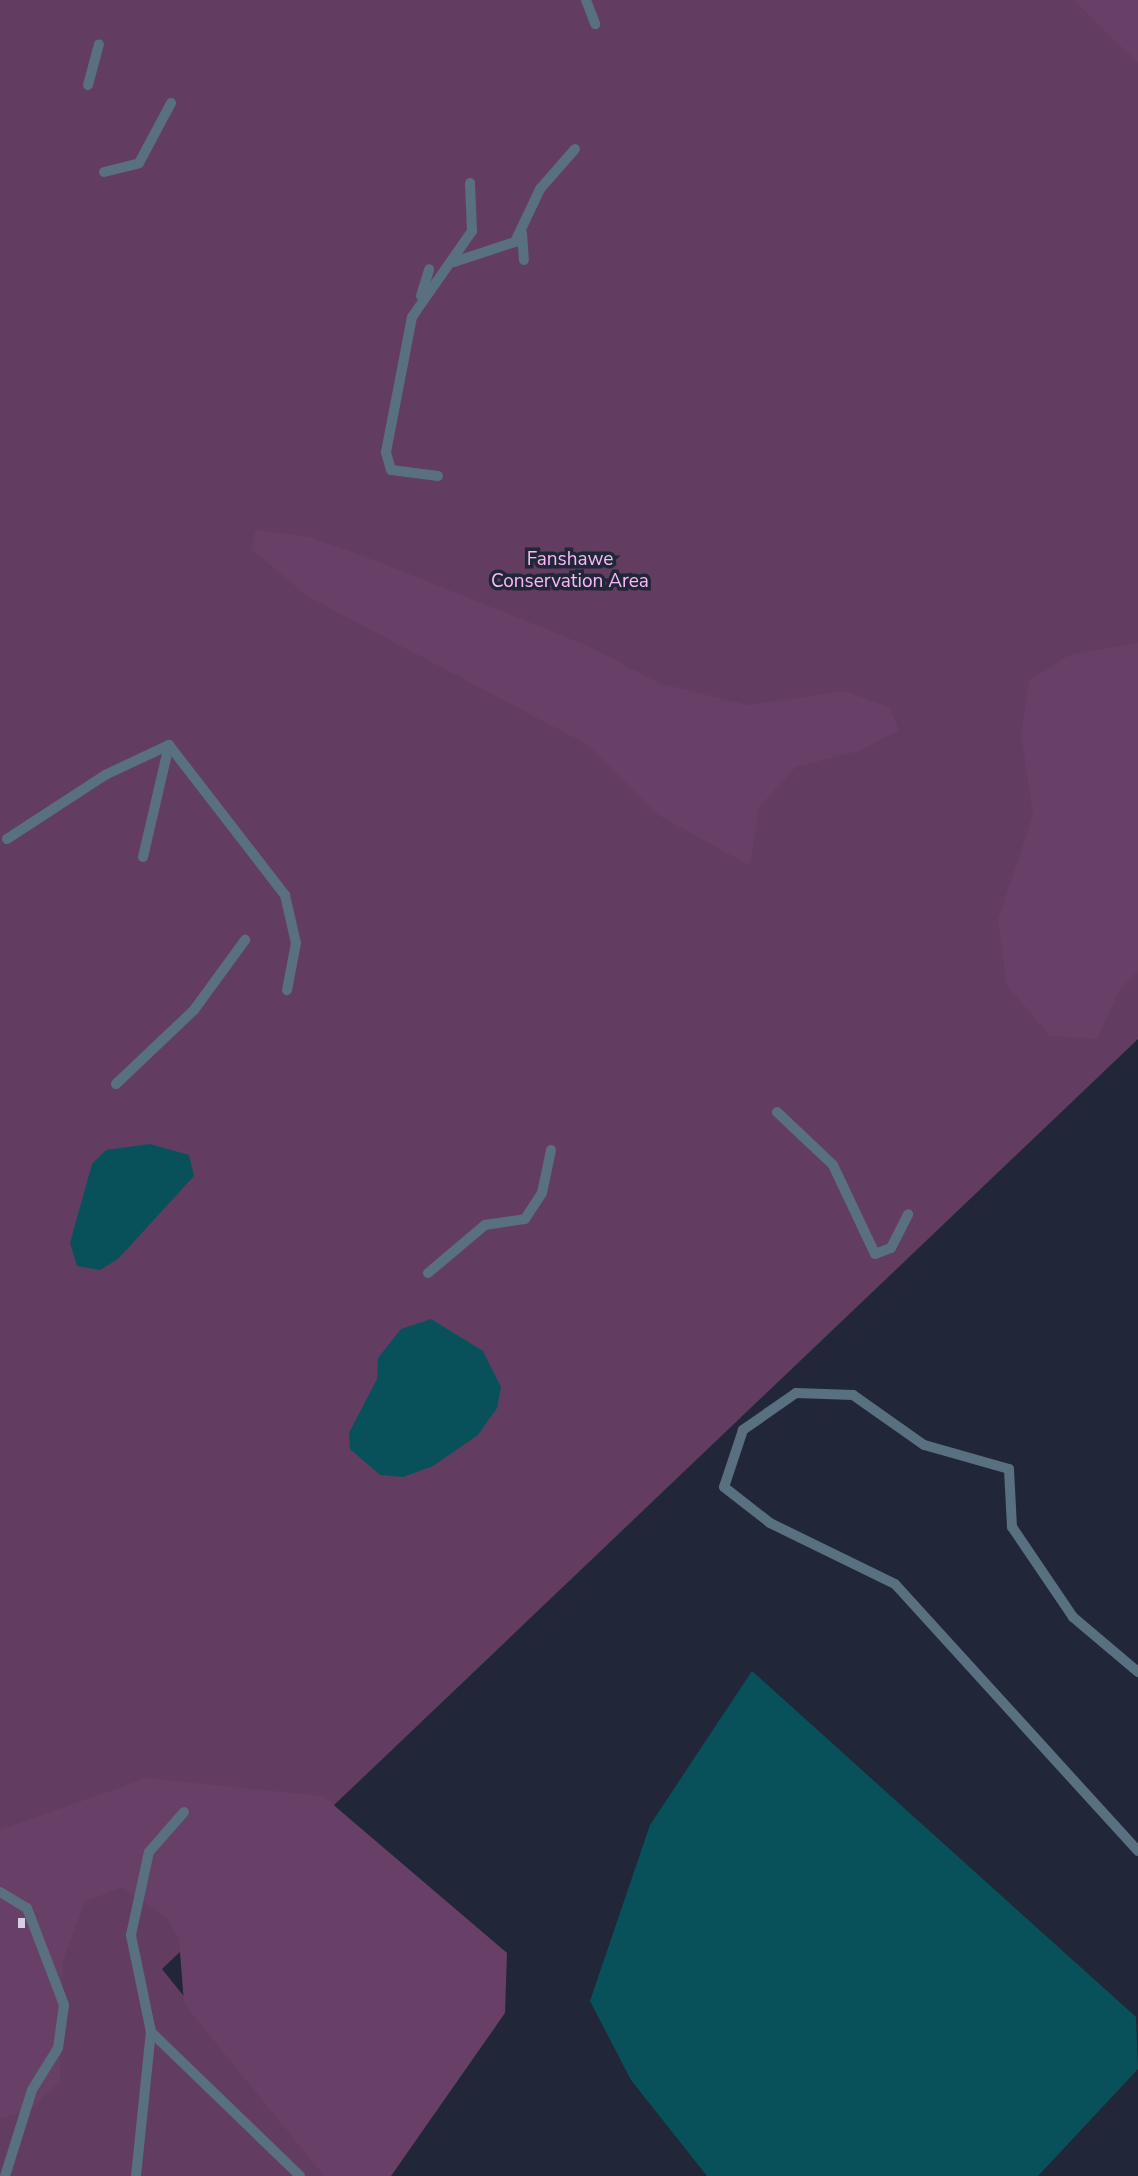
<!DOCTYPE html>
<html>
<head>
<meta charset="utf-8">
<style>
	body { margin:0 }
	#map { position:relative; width:1138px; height:2176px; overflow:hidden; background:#212738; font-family:"Nunito Sans",sans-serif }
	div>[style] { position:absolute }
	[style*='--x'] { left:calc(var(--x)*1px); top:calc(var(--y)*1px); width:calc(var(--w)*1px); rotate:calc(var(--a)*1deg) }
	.green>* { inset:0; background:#633c62 }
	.forest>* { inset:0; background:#683f67 }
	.water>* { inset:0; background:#09515a }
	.building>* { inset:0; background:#d4cde5; transform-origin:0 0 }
	.lane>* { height:10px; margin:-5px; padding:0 5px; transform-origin:5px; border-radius:5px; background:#597080 }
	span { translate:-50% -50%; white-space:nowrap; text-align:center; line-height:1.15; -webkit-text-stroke:7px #212738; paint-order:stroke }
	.park-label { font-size:19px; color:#fbb9f9 }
</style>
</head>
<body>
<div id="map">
	<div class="green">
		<i style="clip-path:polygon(0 0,1138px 0,1138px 1039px,162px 1969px,328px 2176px,0 2176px)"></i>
	</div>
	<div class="forest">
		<i style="clip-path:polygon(1073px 0,1138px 0,1138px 62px,1137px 62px)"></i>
		<i style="clip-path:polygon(255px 530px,310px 537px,382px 563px,588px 646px,659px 683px,748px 705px,844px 691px,889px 707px,899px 730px,859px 751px,796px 767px,759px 807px,750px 866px,658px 815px,588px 745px,307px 596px,251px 549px)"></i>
		<i style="clip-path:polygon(1138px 643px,1138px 971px,1120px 989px,1097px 1039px,1050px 1036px,1006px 984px,998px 919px,1033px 815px,1021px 733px,1029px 681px,1069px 655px)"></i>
		<i style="clip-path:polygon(146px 1778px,323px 1796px,507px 1953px,505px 2013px,391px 2176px,324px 2176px,184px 2004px,179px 1939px,167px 1919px,122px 1887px,85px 1902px,63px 1960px,60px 2081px,30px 2110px,0 2119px,0 1830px)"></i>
	</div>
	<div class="water">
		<i style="clip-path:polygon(150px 1144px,189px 1155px,194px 1176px,118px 1259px,100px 1270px,77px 1266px,70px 1243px,92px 1164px,106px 1150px)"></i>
		<i style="clip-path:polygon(431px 1319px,483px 1351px,501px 1387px,497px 1408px,478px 1435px,433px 1466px,403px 1477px,380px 1475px,350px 1449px,349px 1433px,377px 1379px,378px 1358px,401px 1329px)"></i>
		<i style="clip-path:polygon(752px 1671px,1136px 2017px,1138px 2069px,1038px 2176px,707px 2176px,631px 2080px,590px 2001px,650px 1825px)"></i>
	</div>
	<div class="building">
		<i style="left:18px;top:1918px;width:7px;height:10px"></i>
	</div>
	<div class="lane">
		<i style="--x:586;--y:0;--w:26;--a:69"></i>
		<i style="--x:88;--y:85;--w:42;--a:-75"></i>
		<i style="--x:104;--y:172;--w:36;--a:-14"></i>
		<i style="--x:139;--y:163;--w:68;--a:-61.9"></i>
		<i style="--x:522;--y:233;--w:27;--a:86"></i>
		<i style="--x:454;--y:262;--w:64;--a:-18.2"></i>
		<i style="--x:515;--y:242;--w:59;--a:-64.7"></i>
		<i style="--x:540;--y:189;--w:53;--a:-48.8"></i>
		<i style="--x:421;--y:296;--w:28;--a:-73"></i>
		<i style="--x:438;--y:476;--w:47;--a:-172.7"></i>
		<i style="--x:391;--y:470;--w:19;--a:-106"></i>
		<i style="--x:386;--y:452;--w:137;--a:-79.1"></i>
		<i style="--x:412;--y:317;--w:105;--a:-55.1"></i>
		<i style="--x:472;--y:231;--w:48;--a:-92.4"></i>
		<i style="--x:7;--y:839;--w:117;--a:-33.1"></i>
		<i style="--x:105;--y:775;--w:71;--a:-25.1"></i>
		<i style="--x:169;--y:745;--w:190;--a:52.3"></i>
		<i style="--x:285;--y:895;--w:49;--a:77.1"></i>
		<i style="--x:296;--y:943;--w:48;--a:100.8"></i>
		<i style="--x:143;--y:857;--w:115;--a:-76.9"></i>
		<i style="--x:116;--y:1084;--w:108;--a:-43.5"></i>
		<i style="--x:194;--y:1010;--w:87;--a:-53.9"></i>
		<i style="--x:777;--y:1112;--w:77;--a:43.4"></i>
		<i style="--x:833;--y:1165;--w:98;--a:64.7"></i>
		<i style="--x:875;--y:1254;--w:17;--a:-21"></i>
		<i style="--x:891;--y:1248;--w:38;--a:-63"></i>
		<i style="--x:428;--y:1273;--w:75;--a:-40.1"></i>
		<i style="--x:485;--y:1225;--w:40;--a:-8.5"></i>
		<i style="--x:525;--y:1219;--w:31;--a:-57"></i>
		<i style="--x:542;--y:1193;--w:44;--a:-78.2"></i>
		<i style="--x:1138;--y:1672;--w:85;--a:-139.8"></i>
		<i style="--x:1073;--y:1617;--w:109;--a:-124.1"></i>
		<i style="--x:1012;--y:1527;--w:58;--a:-93"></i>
		<i style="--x:1009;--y:1469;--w:88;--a:-164.2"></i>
		<i style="--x:924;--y:1445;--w:87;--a:-144.8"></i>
		<i style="--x:853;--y:1395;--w:57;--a:-178"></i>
		<i style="--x:796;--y:1393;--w:65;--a:145.1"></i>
		<i style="--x:743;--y:1430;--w:60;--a:108.4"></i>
		<i style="--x:724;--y:1487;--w:58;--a:38"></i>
		<i style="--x:770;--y:1523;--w:139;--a:26"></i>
		<i style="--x:895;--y:1584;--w:361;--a:47.7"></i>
		<i style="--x:0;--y:1892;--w:31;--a:31"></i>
		<i style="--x:27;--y:1908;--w:104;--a:69.1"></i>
		<i style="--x:64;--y:2005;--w:43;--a:97.9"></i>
		<i style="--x:58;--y:2048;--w:49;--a:121.8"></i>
		<i style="--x:32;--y:2090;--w:90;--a:107.4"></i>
		<i style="--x:151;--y:2032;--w:207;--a:44"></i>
		<i style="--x:136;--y:2176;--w:145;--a:-84.1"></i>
		<i style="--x:151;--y:2032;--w:99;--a:-101.7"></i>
		<i style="--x:131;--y:1935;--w:85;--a:-77.8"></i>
		<i style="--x:149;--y:1852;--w:53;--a:-48.8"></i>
	</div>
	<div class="park-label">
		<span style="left:570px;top:571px">Fanshawe<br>Conservation Area</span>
	</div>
</div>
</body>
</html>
